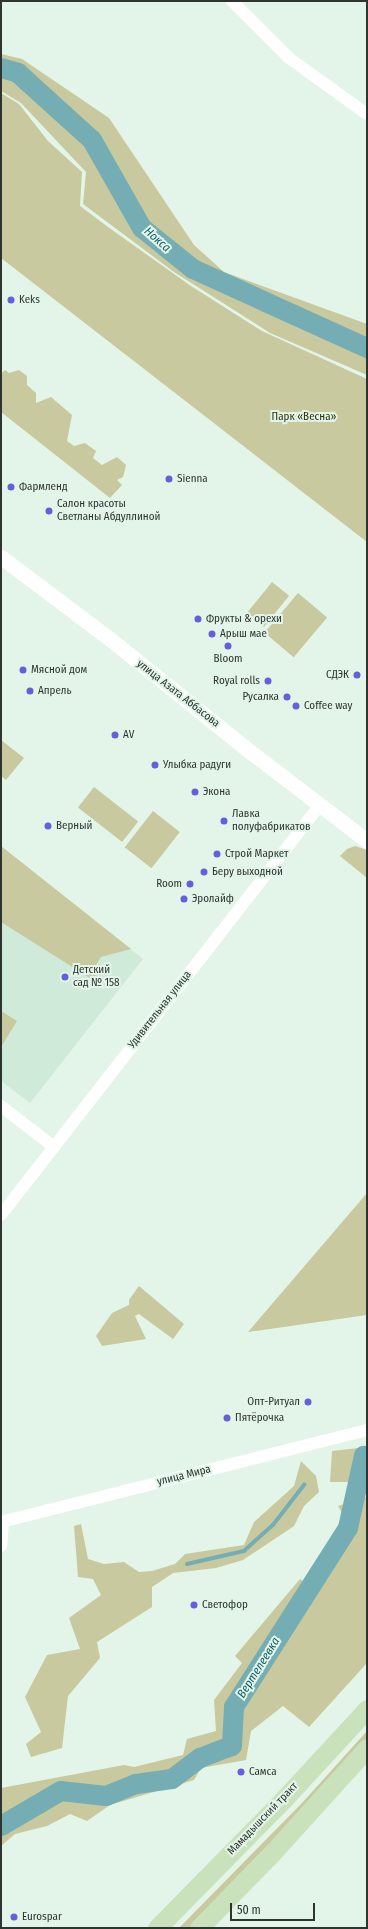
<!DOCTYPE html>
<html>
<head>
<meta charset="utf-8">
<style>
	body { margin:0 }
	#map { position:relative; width:368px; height:1929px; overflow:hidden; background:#e2f5e8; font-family:"Fira Sans Condensed",sans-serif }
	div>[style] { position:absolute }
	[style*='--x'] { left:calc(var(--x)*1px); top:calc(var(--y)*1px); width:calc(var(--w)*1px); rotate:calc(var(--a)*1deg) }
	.built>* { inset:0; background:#d0eada }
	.green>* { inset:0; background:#c8c99e; transform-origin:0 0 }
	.stream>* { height:3.5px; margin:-1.75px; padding:0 1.75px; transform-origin:1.75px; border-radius:1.75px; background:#75adb4 }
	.river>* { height:20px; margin:-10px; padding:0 10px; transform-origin:10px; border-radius:10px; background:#75adb4 }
	.minor>* { height:12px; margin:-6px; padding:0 6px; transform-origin:6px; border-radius:6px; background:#fff }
	.tertiary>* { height:15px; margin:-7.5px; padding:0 7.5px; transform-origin:7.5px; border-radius:7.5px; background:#fff }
	.primary>* { height:19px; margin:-9.5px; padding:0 9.5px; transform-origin:9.5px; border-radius:9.5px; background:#cae2bb }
	.dots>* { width:11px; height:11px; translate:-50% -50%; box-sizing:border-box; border:2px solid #e2f5e8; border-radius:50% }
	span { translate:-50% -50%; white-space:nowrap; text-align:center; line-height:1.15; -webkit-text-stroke:4px #e2f5e8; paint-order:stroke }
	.poi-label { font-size:11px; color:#2e3531 }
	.left { translate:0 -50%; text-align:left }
	.right { translate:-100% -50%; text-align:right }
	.park-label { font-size:11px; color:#2f2f0b }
	.street-label { font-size:11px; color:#2e3531 }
	.water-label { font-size:12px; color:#0e5e66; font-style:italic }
	.frame { position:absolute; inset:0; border:2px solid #2e3531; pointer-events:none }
	.scale { position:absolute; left:230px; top:1903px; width:85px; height:18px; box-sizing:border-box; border:2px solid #2e3531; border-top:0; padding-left:5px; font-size:12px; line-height:14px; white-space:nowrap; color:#2e3531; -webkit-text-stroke:3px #e2f5e8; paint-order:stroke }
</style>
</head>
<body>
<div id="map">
	<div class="built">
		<i style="clip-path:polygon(1px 846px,143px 959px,30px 1103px,1px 1081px)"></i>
	</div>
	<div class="green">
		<i style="clip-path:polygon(1px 54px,22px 59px,109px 118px,194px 245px,224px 272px,367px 324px,367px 375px,270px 333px,174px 272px,83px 204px,86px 172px,21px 103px,1px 91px)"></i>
		<i style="clip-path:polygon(1px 93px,19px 104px,48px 141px,82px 172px,80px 206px,108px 227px,191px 286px,262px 331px,367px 379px,367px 542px,1px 258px)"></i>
		<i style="clip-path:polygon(5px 370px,9px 373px,19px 370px,27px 376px,27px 385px,36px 393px,36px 403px,51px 397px,72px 415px,67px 441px,74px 446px,85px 443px,96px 451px,93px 458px,102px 465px,117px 457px,126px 465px,123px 477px,117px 480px,122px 485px,110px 498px,1px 412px,1px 374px)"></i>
		<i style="left:272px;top:582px;width:22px;height:40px;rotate:39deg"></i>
		<i style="left:298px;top:593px;width:38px;height:52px;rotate:40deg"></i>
		<i style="clip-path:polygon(1px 740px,24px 758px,6px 780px,1px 776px)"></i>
		<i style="left:94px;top:787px;width:56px;height:26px;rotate:38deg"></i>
		<i style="left:153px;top:811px;width:34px;height:46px;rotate:38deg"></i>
		<i style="clip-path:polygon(1px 846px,131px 949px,101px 957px,96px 965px,101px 969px,93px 980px,1px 922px)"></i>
		<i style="clip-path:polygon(355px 846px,367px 850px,367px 878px,340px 856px,347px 849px)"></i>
		<i style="clip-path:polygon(1px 1011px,17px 1021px,1px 1047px)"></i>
		<i style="clip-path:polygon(367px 1193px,367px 1315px,248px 1332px)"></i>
		<i style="clip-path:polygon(139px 1286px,184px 1324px,173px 1339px,139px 1314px,135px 1316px,146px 1339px,102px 1346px,96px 1336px,112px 1313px,129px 1305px,129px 1300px)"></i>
		<i style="clip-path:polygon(367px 1447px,367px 1492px,363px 1482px,330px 1482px,332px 1451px)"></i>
		<i style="clip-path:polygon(301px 1461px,316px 1476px,319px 1492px,304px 1506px,294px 1526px,243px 1560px,216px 1568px,173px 1573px,152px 1587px,152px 1607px,97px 1642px,100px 1658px,68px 1696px,62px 1748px,31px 1757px,26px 1744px,41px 1732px,25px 1697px,47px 1655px,80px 1649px,69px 1618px,101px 1595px,93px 1579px,78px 1577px,74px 1526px,81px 1524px,88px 1559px,104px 1564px,124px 1562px,139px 1572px,152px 1571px,175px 1564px,185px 1554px,244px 1545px,254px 1522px,294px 1486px)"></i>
		<i style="clip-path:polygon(367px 1497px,367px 1663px,309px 1727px,283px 1706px,251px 1731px,246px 1760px,201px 1768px,194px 1780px,110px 1805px,87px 1821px,70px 1814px,47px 1826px,15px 1834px,1px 1846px,1px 1788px,124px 1765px,134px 1767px,183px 1755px,187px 1739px,216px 1731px,214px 1700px,242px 1663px,235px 1656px,300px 1579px,309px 1585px,347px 1522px,338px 1506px)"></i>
		<i style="clip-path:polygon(367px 1731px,367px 1741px,212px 1906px,190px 1928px,179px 1928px,303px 1802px)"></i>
	</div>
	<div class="stream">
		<i style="--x:187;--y:1564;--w:58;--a:-12.8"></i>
		<i style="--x:244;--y:1551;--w:39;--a:-42"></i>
		<i style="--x:273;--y:1525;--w:51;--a:-52.2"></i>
	</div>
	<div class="river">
		<i style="--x:1;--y:68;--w:18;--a:16"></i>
		<i style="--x:18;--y:73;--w:100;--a:42.2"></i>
		<i style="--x:92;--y:140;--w:101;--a:60.4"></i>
		<i style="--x:142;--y:228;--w:65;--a:38.8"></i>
		<i style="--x:193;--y:269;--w:191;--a:24.4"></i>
		<i style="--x:1;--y:1826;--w:69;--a:-30.3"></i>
		<i style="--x:61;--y:1791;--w:45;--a:6.3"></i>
		<i style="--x:106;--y:1796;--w:32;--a:-22"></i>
		<i style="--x:136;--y:1784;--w:36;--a:-8"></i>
		<i style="--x:172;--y:1779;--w:35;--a:-37"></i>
		<i style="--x:200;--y:1758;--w:34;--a:-21"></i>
		<i style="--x:232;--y:1746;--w:39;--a:-87"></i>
		<i style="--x:234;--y:1707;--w:212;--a:-57.5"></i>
		<i style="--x:348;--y:1528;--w:74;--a:-77.5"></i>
		<i style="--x:364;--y:1456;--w:3;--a:0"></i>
	</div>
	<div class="minor">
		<i style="--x:232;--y:1;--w:81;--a:45"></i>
		<i style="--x:289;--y:58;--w:96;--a:35.7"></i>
		<i style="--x:1;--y:1106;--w:67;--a:37.7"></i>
		<i style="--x:1;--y:1215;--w:519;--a:-52.12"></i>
		<i style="--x:1;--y:1522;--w:377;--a:-14.1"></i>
		<i style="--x:1;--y:1546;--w:24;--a:-85"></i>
	</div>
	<div class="tertiary">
		<i style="--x:1;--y:557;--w:136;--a:37"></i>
		<i style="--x:110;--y:639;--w:182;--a:38.8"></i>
		<i style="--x:252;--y:753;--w:145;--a:37.4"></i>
	</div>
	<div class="primary">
		<i style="--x:157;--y:1928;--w:178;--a:-45.5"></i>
		<i style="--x:282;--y:1801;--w:125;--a:-47.3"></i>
		<i style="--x:199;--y:1928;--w:107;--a:-45.8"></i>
		<i style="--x:274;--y:1851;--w:139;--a:-47.9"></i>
	</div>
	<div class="dots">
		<i style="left:11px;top:300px;background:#6360d9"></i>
		<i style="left:169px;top:479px;background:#6360d9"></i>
		<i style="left:11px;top:487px;background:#6360d9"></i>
		<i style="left:49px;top:511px;background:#6360d9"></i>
		<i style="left:198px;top:619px;background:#6360d9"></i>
		<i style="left:212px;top:634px;background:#6360d9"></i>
		<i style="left:228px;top:646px;background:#6360d9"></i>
		<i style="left:23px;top:670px;background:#6360d9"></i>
		<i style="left:357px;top:675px;background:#6360d9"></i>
		<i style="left:268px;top:681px;background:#6360d9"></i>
		<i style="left:30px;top:691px;background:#6360d9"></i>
		<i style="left:287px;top:697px;background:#6360d9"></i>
		<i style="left:296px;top:706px;background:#6360d9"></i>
		<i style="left:115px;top:735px;background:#6360d9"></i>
		<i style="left:155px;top:765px;background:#6360d9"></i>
		<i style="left:195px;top:792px;background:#6360d9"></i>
		<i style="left:224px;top:821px;background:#6360d9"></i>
		<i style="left:48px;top:826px;background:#6360d9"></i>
		<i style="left:217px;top:854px;background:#6360d9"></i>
		<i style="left:204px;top:872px;background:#6360d9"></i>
		<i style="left:190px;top:884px;background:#6360d9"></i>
		<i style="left:184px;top:899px;background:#6360d9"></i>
		<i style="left:65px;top:977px;background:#6360d9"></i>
		<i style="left:308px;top:1402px;background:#6360d9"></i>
		<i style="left:227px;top:1418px;background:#6360d9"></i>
		<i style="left:194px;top:1605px;background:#6360d9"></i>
		<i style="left:241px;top:1772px;background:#6360d9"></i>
		<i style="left:14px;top:1917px;background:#6360d9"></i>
	</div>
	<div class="poi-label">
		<span class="left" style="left:19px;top:300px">Keks</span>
		<span class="left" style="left:177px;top:479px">Sienna</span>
		<span class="left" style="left:19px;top:487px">Фармленд</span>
		<span class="left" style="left:57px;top:511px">Салон красоты<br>Светланы Абдуллиной</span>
		<span class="left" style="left:206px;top:619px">Фрукты &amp; орехи</span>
		<span class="left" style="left:220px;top:634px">Арыш мае</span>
		<span style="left:228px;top:659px">Bloom</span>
		<span class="left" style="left:31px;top:670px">Мясной дом</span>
		<span class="right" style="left:349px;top:675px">СДЭК</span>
		<span class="right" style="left:260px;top:681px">Royal rolls</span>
		<span class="left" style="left:38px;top:691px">Апрель</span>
		<span class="right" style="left:279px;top:697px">Русалка</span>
		<span class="left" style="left:304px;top:706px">Coffee way</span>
		<span class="left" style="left:123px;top:735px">AV</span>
		<span class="left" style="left:163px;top:765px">Улыбка радуги</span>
		<span class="left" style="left:203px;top:792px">Экона</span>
		<span class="left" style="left:232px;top:821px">Лавка<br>полуфабрикатов</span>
		<span class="left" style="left:56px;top:826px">Верный</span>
		<span class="left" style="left:225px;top:854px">Строй Маркет</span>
		<span class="left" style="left:212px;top:872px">Беру выходной</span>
		<span class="right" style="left:182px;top:884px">Room</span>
		<span class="left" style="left:192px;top:899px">Эролайф</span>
		<span class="left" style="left:73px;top:977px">Детский<br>сад № 158</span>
		<span class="right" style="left:300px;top:1402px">Опт-Ритуал</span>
		<span class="left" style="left:235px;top:1418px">Пятёрочка</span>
		<span class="left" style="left:202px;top:1605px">Светофор</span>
		<span class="left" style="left:249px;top:1772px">Самса</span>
		<span class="left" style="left:22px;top:1917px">Eurospar</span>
	</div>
	<div class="park-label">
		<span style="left:304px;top:417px">Парк «Весна»</span>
	</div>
	<div class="street-label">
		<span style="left:178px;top:694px;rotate:38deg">улица Азата Аббасова</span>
		<span style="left:160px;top:1010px;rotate:-52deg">Удивительная улица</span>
		<span style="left:184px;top:1476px;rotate:-14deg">улица Мира</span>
		<span style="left:263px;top:1819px;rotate:-46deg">Мамадышский тракт</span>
	</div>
	<div class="water-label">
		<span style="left:157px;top:240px;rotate:41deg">Нокса</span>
		<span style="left:259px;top:1668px;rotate:-58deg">Вертелеевка</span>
	</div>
	<div class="frame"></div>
	<div class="scale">50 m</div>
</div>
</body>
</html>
